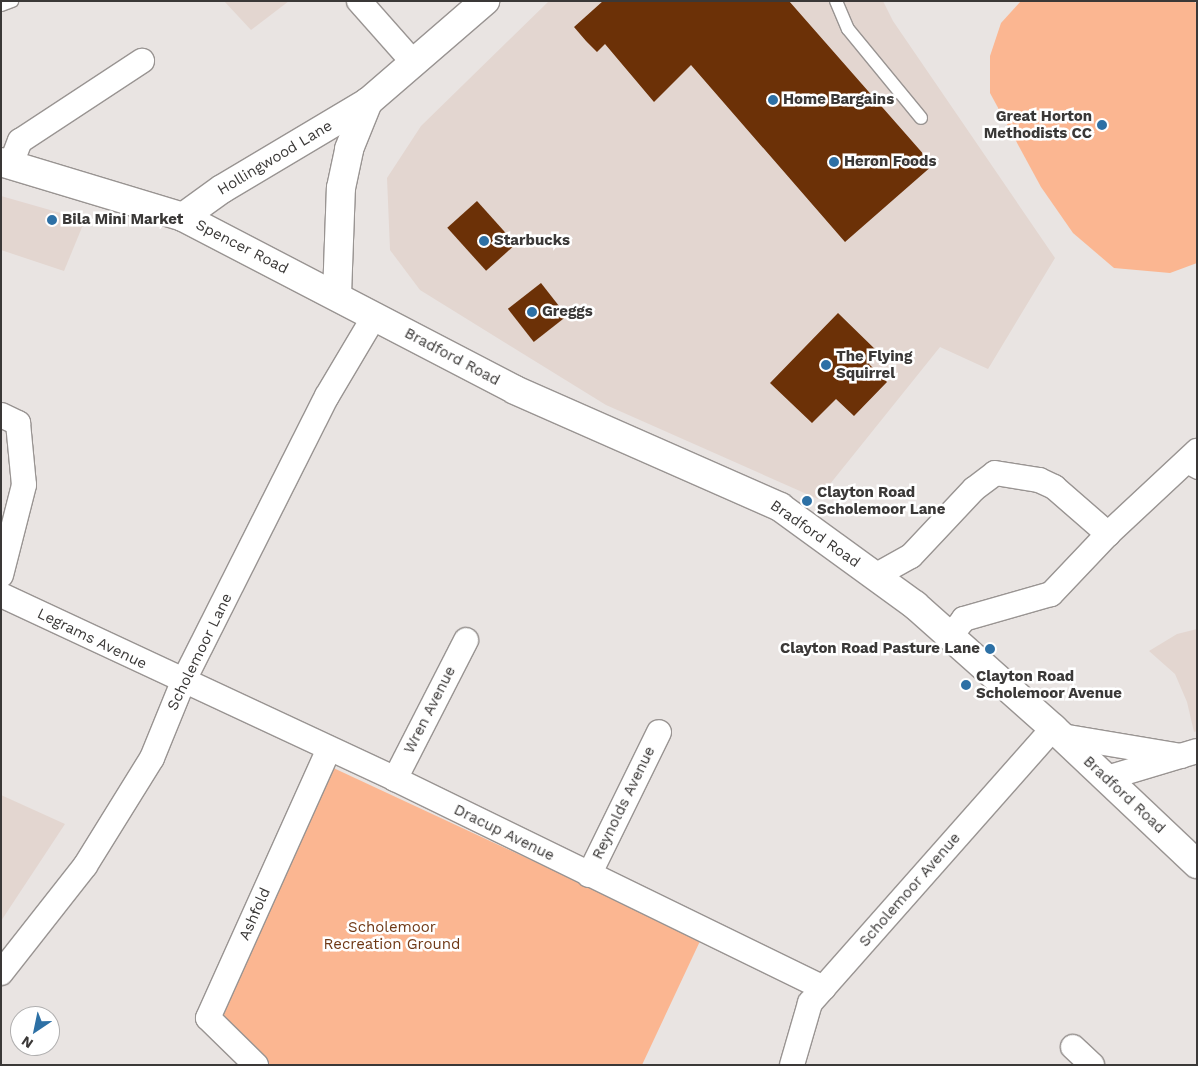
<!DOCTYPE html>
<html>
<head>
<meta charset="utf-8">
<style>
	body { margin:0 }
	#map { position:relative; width:1198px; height:1066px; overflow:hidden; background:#e9e4e2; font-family:"Work Sans",sans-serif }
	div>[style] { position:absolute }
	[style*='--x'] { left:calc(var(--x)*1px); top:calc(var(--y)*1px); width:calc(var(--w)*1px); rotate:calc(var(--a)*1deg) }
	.built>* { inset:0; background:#e3d6d0 }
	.green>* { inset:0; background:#fbb691 }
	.building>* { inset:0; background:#6c3107; transform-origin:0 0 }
	.roads { filter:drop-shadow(1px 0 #999492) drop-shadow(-1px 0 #999492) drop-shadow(0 1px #999492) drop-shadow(0 -1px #999492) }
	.service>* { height:12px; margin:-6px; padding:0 6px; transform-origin:6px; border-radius:6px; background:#fff }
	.minor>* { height:24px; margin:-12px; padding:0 12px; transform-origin:12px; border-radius:12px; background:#fff }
	.tertiary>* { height:28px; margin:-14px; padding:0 14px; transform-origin:14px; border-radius:14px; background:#fff }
	.dots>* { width:14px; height:14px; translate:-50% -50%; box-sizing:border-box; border:2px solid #fff; border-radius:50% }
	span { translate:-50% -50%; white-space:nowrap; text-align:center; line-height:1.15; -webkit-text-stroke:5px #fff; paint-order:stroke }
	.poi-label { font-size:15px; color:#3a3837; font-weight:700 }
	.left { translate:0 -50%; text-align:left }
	.right { translate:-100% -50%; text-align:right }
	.street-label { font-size:15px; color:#3a3837 }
	.park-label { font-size:15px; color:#703916 }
	.frame { position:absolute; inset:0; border:2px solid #3a3837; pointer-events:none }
	.north { position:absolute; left:10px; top:1006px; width:50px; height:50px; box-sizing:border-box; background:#fff; border:1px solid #b0afaf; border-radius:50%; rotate:214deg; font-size:14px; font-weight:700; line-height:20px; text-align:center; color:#3a3837 }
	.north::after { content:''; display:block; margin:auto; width:18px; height:22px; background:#2d70a5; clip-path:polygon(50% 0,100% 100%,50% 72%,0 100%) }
</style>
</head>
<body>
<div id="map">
	<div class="built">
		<i style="clip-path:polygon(224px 1px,289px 1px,251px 30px)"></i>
		<i style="clip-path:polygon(549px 1px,883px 1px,893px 21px,1055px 258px,988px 369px,940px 347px,818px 499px,606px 405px,420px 290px,390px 250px,387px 178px,421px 126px)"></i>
		<i style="clip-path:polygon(1px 196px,85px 220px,64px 271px,1px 250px)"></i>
		<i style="clip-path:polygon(1197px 629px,1197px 731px,1194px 732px,1187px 702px,1175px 674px,1149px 651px,1177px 634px)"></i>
		<i style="clip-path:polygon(1px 795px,65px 824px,1px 921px)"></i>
	</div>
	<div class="green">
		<i style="clip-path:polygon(1021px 1px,1193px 1px,1197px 4px,1197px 263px,1170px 273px,1114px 268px,1073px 233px,1041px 187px,990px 93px,990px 56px,1001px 23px)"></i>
		<i style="clip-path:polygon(327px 765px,701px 939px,642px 1065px,263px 1065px,214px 1015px)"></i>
	</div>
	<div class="building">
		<i style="clip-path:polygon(603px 1px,789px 1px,933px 165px,845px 242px,691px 65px,654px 102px,605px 44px,597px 52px,586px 41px,574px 27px)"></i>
		<i style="left:477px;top:201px;width:58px;height:40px;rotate:48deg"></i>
		<i style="left:541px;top:283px;width:42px;height:42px;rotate:52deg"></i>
		<i style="clip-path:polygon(838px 313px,879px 353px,869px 364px,887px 382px,854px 416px,836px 399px,812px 423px,770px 383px)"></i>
	</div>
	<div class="roads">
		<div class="service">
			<i style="--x:836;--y:1;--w:30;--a:67"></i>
			<i style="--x:848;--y:29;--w:115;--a:50.6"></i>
			<i style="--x:1;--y:5;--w:12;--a:-20"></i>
			<i style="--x:1182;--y:465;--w:17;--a:28"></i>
		</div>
		<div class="minor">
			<i style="--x:359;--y:1;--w:80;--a:48.5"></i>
			<i style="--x:11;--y:164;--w:25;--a:-69"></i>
			<i style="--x:20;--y:141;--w:146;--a:-33.3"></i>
			<i style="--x:1;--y:415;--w:19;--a:25"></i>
			<i style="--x:18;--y:423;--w:62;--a:84.5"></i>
			<i style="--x:24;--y:485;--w:93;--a:104.3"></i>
			<i style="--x:1108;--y:534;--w:122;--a:-43"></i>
			<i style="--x:875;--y:576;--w:41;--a:-29.1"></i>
			<i style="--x:911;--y:556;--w:92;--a:-46.8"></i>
			<i style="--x:974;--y:489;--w:26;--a:-37"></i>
			<i style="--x:995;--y:473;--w:45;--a:9"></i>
			<i style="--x:1039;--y:480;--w:17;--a:25"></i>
			<i style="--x:1054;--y:487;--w:72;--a:41"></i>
			<i style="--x:1108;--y:534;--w:83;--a:133.5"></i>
			<i style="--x:1051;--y:594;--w:91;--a:164"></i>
			<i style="--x:964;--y:619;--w:22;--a:129"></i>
			<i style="--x:1;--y:595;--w:435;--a:25"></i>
			<i style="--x:395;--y:779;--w:477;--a:26"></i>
			<i style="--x:1062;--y:736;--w:121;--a:9.5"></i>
			<i style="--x:1107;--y:778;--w:94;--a:-16.7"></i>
			<i style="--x:395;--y:779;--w:156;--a:-62.9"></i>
			<i style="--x:589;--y:875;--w:159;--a:-63.9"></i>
			<i style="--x:1;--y:973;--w:136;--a:-51.9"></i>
			<i style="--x:85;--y:866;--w:127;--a:-58.2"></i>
			<i style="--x:152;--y:758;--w:82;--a:-67.8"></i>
			<i style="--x:183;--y:682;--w:320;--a:-63.3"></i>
			<i style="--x:327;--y:396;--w:94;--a:-59.3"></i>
			<i style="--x:1073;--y:1047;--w:26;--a:43"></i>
			<i style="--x:256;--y:1065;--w:67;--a:-135.6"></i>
			<i style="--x:208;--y:1018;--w:295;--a:-65.8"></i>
			<i style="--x:792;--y:1065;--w:65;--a:-73.8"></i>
			<i style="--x:810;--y:1003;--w:367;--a:-48.5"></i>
		</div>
		<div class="tertiary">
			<i style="--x:1;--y:162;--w:190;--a:16.8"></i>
			<i style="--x:183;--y:217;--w:374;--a:27.5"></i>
			<i style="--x:515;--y:390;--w:290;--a:23.8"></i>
			<i style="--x:780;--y:507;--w:167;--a:36"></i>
			<i style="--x:915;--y:605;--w:185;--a:41.7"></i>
			<i style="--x:1053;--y:728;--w:198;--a:43.4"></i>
			<i style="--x:183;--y:217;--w:48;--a:-35.7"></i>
			<i style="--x:222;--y:189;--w:170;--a:-30.8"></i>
			<i style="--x:368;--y:102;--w:155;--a:-40.8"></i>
			<i style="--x:337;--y:295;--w:107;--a:-87.9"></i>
			<i style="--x:341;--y:188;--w:40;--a:-78"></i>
			<i style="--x:349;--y:149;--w:51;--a:-68"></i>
		</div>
	</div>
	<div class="dots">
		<i style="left:773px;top:100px;background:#2d70a5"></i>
		<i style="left:1102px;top:125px;background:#2d70a5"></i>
		<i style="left:834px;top:162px;background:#2d70a5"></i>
		<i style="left:52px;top:220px;background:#2d70a5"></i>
		<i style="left:484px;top:241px;background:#2d70a5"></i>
		<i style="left:532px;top:312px;background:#2d70a5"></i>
		<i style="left:826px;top:365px;background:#2d70a5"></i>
		<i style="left:807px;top:501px;background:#2d70a5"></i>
		<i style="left:990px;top:649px;background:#2d70a5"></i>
		<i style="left:966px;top:685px;background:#2d70a5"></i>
	</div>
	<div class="poi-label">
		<span class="left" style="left:783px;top:100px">Home Bargains</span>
		<span class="right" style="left:1092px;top:125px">Great Horton<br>Methodists CC</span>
		<span class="left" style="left:844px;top:162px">Heron Foods</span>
		<span class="left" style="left:62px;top:220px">Bila Mini Market</span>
		<span class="left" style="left:494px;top:241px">Starbucks</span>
		<span class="left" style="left:542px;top:312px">Greggs</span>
		<span class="left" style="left:836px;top:365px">The Flying<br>Squirrel</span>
		<span class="left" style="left:817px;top:501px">Clayton Road<br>Scholemoor Lane</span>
		<span class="right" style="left:980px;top:649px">Clayton Road Pasture Lane</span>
		<span class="left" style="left:976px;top:685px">Clayton Road<br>Scholemoor Avenue</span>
	</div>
	<div class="street-label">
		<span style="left:275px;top:158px;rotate:-31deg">Hollingwood Lane</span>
		<span style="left:242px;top:247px;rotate:27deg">Spencer Road</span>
		<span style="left:452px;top:357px;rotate:28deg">Bradford Road</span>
		<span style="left:815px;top:534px;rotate:35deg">Bradford Road</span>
		<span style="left:92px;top:639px;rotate:26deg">Legrams Avenue</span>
		<span style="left:200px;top:652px;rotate:-64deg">Scholemoor Lane</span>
		<span style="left:430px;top:710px;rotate:-63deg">Wren Avenue</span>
		<span style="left:1124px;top:795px;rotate:43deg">Bradford Road</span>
		<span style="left:624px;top:803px;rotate:-64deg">Reynolds Avenue</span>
		<span style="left:504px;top:833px;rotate:26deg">Dracup Avenue</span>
		<span style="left:910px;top:890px;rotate:-49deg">Scholemoor Avenue</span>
		<span style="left:255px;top:914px;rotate:-66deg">Ashfold</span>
	</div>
	<div class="park-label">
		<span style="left:392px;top:936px">Scholemoor<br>Recreation Ground</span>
	</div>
	<div class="frame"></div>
	<div class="north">N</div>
</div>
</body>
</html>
